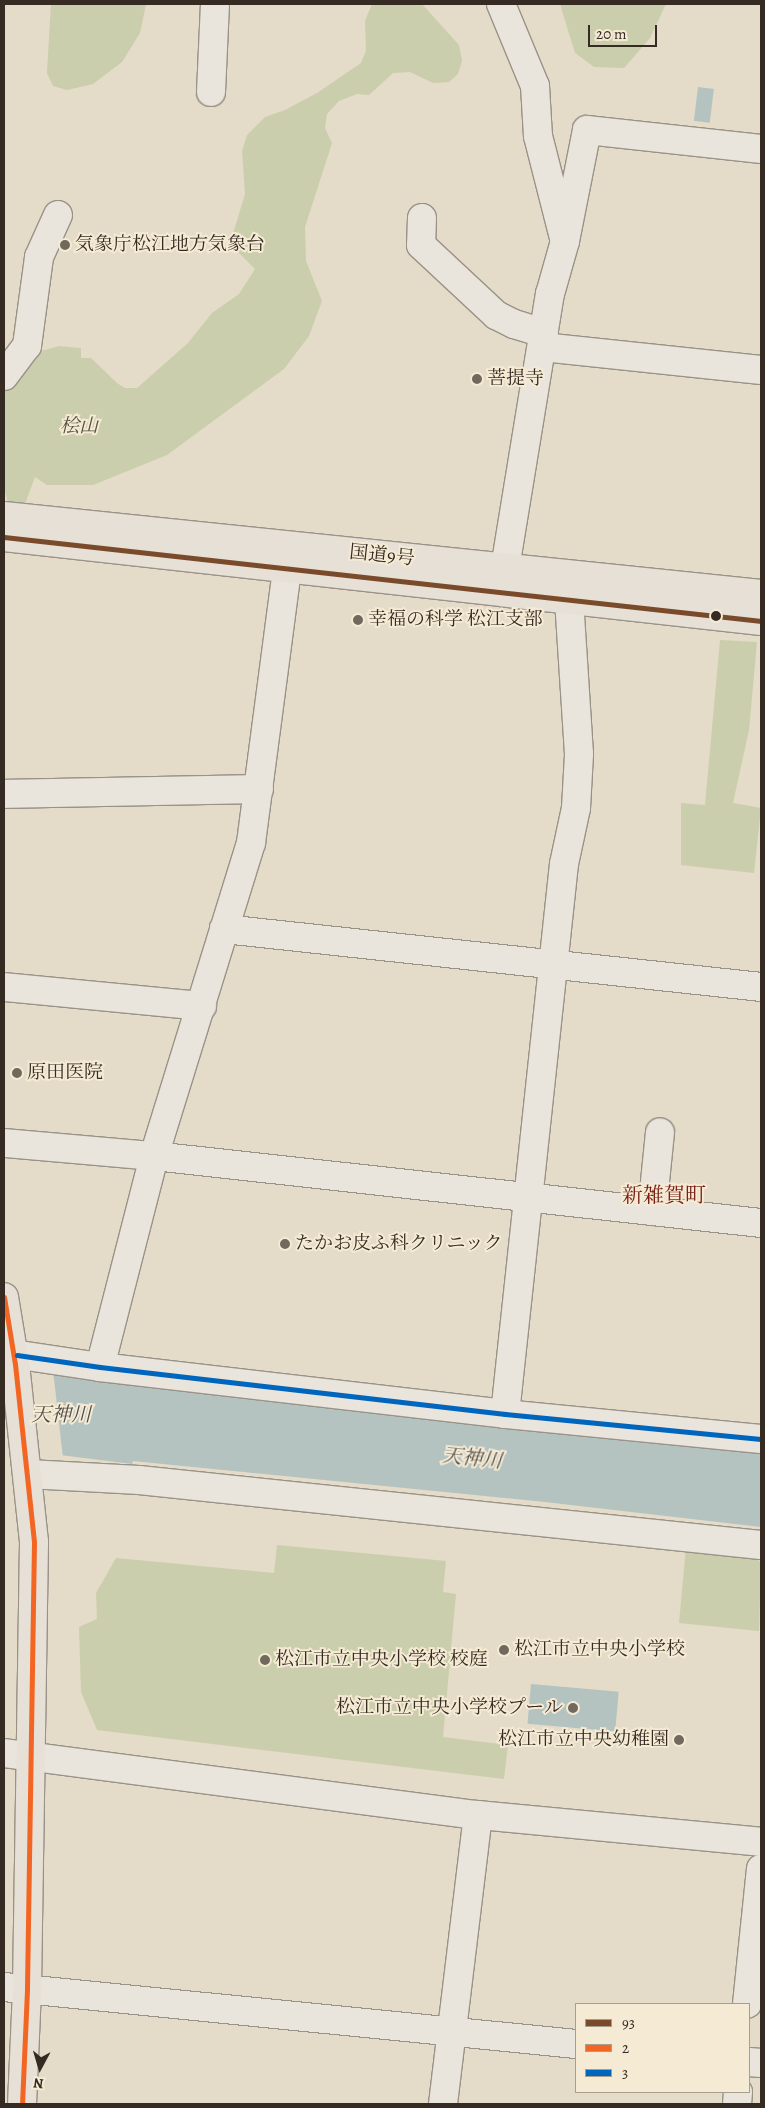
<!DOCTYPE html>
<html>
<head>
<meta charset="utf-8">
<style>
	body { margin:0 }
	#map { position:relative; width:765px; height:2108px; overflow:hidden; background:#e4dbc8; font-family:Alegreya,"Noto Serif JP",serif }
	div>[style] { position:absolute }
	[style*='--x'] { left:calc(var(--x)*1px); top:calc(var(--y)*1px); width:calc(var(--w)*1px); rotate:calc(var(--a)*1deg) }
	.green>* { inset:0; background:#caceac }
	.water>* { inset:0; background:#b4c3c0; transform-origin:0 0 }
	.pier>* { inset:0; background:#e4dbc8 }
	.roads { filter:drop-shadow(1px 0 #999287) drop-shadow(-1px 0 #999287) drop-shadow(0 1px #999287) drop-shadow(0 -1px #999287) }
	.minor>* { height:28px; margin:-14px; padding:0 14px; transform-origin:14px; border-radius:14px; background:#e9e4dc }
	.major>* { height:28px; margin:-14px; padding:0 14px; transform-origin:14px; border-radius:14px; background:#e6e0d6 }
	.highway>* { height:28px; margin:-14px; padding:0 14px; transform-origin:14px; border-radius:14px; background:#e6e0d6 }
	.bus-1>* { height:5px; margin:-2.5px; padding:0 2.5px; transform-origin:2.5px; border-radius:2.5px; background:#7a4b2a }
	.bus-2>* { height:5px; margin:-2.5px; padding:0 2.5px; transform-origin:2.5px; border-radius:2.5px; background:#f26522 }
	.bus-3>* { height:5px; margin:-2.5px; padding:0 2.5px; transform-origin:2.5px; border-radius:2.5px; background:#0065bd }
	.dots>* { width:14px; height:14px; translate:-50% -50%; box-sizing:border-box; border:2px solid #f5ead4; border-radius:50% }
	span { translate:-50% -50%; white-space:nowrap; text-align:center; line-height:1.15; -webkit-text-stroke:4px #f5ead4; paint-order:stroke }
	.poi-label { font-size:19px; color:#352b23 }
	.left { translate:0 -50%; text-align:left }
	.right { translate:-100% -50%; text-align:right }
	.park-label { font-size:19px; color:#555140; font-style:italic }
	.street-label { font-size:19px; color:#352b23 }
	.water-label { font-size:20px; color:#504e4a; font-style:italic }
	.quarter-label { font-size:21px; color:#7a1f14 }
	.frame { position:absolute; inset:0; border:5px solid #352b23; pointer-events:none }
	.legend { position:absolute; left:575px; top:2003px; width:175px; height:90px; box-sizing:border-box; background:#f5ead4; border:1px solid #a89e8d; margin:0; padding:6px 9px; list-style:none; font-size:15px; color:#352b23 }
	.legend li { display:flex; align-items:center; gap:10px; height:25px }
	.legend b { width:25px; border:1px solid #a89e8d }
	.north { position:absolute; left:15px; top:2043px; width:50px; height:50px; -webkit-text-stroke:4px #f5ead4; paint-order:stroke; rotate:186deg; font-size:14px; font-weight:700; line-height:20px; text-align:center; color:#352b23 }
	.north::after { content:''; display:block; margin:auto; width:18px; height:22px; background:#352b23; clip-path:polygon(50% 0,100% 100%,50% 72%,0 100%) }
	.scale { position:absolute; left:588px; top:25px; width:69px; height:22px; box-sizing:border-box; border:2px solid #352b23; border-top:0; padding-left:6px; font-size:15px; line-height:18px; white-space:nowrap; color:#352b23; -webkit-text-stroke:4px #f5ead4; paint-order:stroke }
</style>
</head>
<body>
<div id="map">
	<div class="green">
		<i style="clip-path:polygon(51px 4px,146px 4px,140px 33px,122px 62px,93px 84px,67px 90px,53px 86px,47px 73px)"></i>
		<i style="clip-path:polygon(372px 4px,422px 4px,459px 45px,462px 61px,458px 74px,449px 82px,433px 83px,410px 72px,393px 73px,369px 95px,357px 94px,339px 101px,327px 114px,325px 128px,332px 143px,305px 227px,306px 261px,322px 301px,309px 336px,284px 369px,167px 455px,93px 485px,47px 485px,35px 477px,25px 504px,8px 503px,4px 487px,4px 389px,34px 353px,59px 346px,81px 348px,81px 358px,91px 358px,117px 383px,125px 388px,137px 388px,188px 343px,212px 313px,239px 294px,255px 269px,239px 253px,232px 237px,245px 194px,242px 151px,247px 135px,265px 117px,285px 110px,317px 93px,361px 63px,366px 51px,365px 21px)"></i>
		<i style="clip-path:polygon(560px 4px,666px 4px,650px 38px,624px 68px,594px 67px,575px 53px)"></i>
		<i style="clip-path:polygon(720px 640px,757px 642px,749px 730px,733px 803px,761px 808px,754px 873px,681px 865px,681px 803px,705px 805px)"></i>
		<i style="clip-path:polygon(277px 1545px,446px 1561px,443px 1592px,456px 1594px,443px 1737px,508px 1745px,504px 1779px,97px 1730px,81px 1692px,79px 1627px,97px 1619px,96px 1593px,116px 1558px,274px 1573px)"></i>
		<i style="clip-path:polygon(686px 1547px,754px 1554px,761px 1563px,759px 1631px,679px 1623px)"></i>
	</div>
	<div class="water">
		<i style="left:698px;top:87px;width:16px;height:34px;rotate:7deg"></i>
		<i style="clip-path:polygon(4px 1369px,135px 1382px,136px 1386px,305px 1405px,560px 1431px,761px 1446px,761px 1527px,545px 1502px,133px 1461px,132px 1464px,4px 1448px)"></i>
		<i style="left:531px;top:1684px;width:88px;height:40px;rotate:5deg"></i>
	</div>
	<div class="pier">
		<i style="clip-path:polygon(4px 1366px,53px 1370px,63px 1458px,4px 1450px)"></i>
	</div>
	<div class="roads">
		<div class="minor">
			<i style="--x:501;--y:4;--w:89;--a:67.5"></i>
			<i style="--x:535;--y:86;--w:50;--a:86.6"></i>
			<i style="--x:538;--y:136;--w:105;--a:75.7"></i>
			<i style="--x:211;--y:92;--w:88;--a:-87.4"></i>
			<i style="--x:422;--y:218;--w:27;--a:92"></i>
			<i style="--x:421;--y:245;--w:103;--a:43"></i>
			<i style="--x:496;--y:315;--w:20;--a:27"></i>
			<i style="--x:514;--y:324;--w:31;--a:17"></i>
			<i style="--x:542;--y:347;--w:220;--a:6"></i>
			<i style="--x:4;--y:376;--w:38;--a:-53"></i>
			<i style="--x:27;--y:346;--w:90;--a:-82.3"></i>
			<i style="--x:39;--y:257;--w:46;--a:-65.7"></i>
			<i style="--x:505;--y:568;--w:278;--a:-80.7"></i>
			<i style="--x:550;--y:294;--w:55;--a:-74.2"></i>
			<i style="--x:565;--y:241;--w:113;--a:-78.8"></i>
			<i style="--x:587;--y:130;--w:175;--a:6.2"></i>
			<i style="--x:4;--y:794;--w:255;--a:-1.1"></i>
			<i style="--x:224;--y:929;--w:540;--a:6.16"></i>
			<i style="--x:4;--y:987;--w:199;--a:5.5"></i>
			<i style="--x:4;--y:1143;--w:151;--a:5"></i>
			<i style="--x:154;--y:1156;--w:611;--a:6.3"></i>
			<i style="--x:652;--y:1211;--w:79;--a:-84.2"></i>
			<i style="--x:13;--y:1354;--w:88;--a:8.5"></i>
			<i style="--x:100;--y:1367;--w:408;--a:6.6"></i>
			<i style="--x:505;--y:1414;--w:257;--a:5.6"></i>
			<i style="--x:100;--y:1367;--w:218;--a:-75.6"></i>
			<i style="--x:154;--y:1156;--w:328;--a:-72.8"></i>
			<i style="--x:251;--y:843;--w:298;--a:-82.5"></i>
			<i style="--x:505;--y:1414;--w:553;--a:-83.88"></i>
			<i style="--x:564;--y:864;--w:57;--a:-77.9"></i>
			<i style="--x:576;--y:808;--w:54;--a:-86.8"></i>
			<i style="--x:579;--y:754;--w:154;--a:-93.7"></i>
			<i style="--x:28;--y:1474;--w:111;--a:3.1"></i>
			<i style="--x:139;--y:1480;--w:625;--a:5.97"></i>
			<i style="--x:4;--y:1753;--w:478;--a:7.5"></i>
			<i style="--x:478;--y:1815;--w:284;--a:5.4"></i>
			<i style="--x:4;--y:1987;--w:575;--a:5.69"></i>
			<i style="--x:747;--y:2004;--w:136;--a:-84.1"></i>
			<i style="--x:749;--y:2062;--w:12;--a:5"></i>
			<i style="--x:443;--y:2104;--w:291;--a:-83.1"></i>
			<i style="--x:737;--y:2104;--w:12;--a:-85"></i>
		</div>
		<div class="major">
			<i style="--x:4;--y:1297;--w:68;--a:80.7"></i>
			<i style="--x:15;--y:1364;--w:179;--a:83.9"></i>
			<i style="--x:34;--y:1542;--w:448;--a:90.9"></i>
			<i style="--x:27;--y:1990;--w:114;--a:92.5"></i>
		</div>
		<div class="highway">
			<i style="--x:4;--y:516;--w:761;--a:5.88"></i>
			<i style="--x:4;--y:537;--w:762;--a:6.33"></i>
		</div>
	</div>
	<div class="bus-1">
		<i style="--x:4;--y:537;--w:762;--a:6.33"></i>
	</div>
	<div class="bus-2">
		<i style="--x:4;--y:1297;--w:68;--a:80.7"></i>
		<i style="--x:15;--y:1364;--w:179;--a:83.9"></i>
		<i style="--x:34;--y:1542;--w:448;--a:90.9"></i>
		<i style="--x:27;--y:1990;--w:114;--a:92.5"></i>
	</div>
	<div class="bus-3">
		<i style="--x:17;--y:1355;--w:84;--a:8.2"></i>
		<i style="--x:100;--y:1367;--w:408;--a:6.6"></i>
		<i style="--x:505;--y:1414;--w:257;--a:5.6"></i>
	</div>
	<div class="dots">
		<i style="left:65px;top:245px;background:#72695d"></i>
		<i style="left:477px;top:379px;background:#72695d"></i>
		<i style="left:716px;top:616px;background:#352b23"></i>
		<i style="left:358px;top:620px;background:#72695d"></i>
		<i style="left:17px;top:1073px;background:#72695d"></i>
		<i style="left:285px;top:1244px;background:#72695d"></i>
		<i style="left:504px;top:1650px;background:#72695d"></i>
		<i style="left:265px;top:1660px;background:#72695d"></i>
		<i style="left:573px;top:1708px;background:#72695d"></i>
		<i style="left:679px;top:1740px;background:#72695d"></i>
	</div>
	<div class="poi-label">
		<span class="left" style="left:75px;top:245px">気象庁松江地方気象台</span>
		<span class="left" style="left:487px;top:379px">菩提寺</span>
		<span class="left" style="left:368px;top:620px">幸福の科学 松江支部</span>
		<span class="left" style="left:27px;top:1073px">原田医院</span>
		<span class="left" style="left:295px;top:1244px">たかお皮ふ科クリニック</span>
		<span class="left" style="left:514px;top:1650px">松江市立中央小学校</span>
		<span class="left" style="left:275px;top:1660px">松江市立中央小学校 校庭</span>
		<span class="right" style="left:563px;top:1708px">松江市立中央小学校プール</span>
		<span class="right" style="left:669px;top:1740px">松江市立中央幼稚園</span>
	</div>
	<div class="park-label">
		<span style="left:79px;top:427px">桧山</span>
	</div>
	<div class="street-label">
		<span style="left:382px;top:556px;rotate:6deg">国道9号</span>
	</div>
	<div class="water-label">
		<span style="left:61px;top:1414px">天神川</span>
		<span style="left:472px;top:1458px;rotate:6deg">天神川</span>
	</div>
	<div class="quarter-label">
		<span style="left:664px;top:1195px">新雑賀町</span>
	</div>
	<div class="frame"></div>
	<ul class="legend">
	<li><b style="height:6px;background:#7a4b2a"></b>93</li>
	<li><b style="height:6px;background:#f26522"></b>2</li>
	<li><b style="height:6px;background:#0065bd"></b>3</li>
	</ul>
	<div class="north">N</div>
	<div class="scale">20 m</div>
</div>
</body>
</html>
